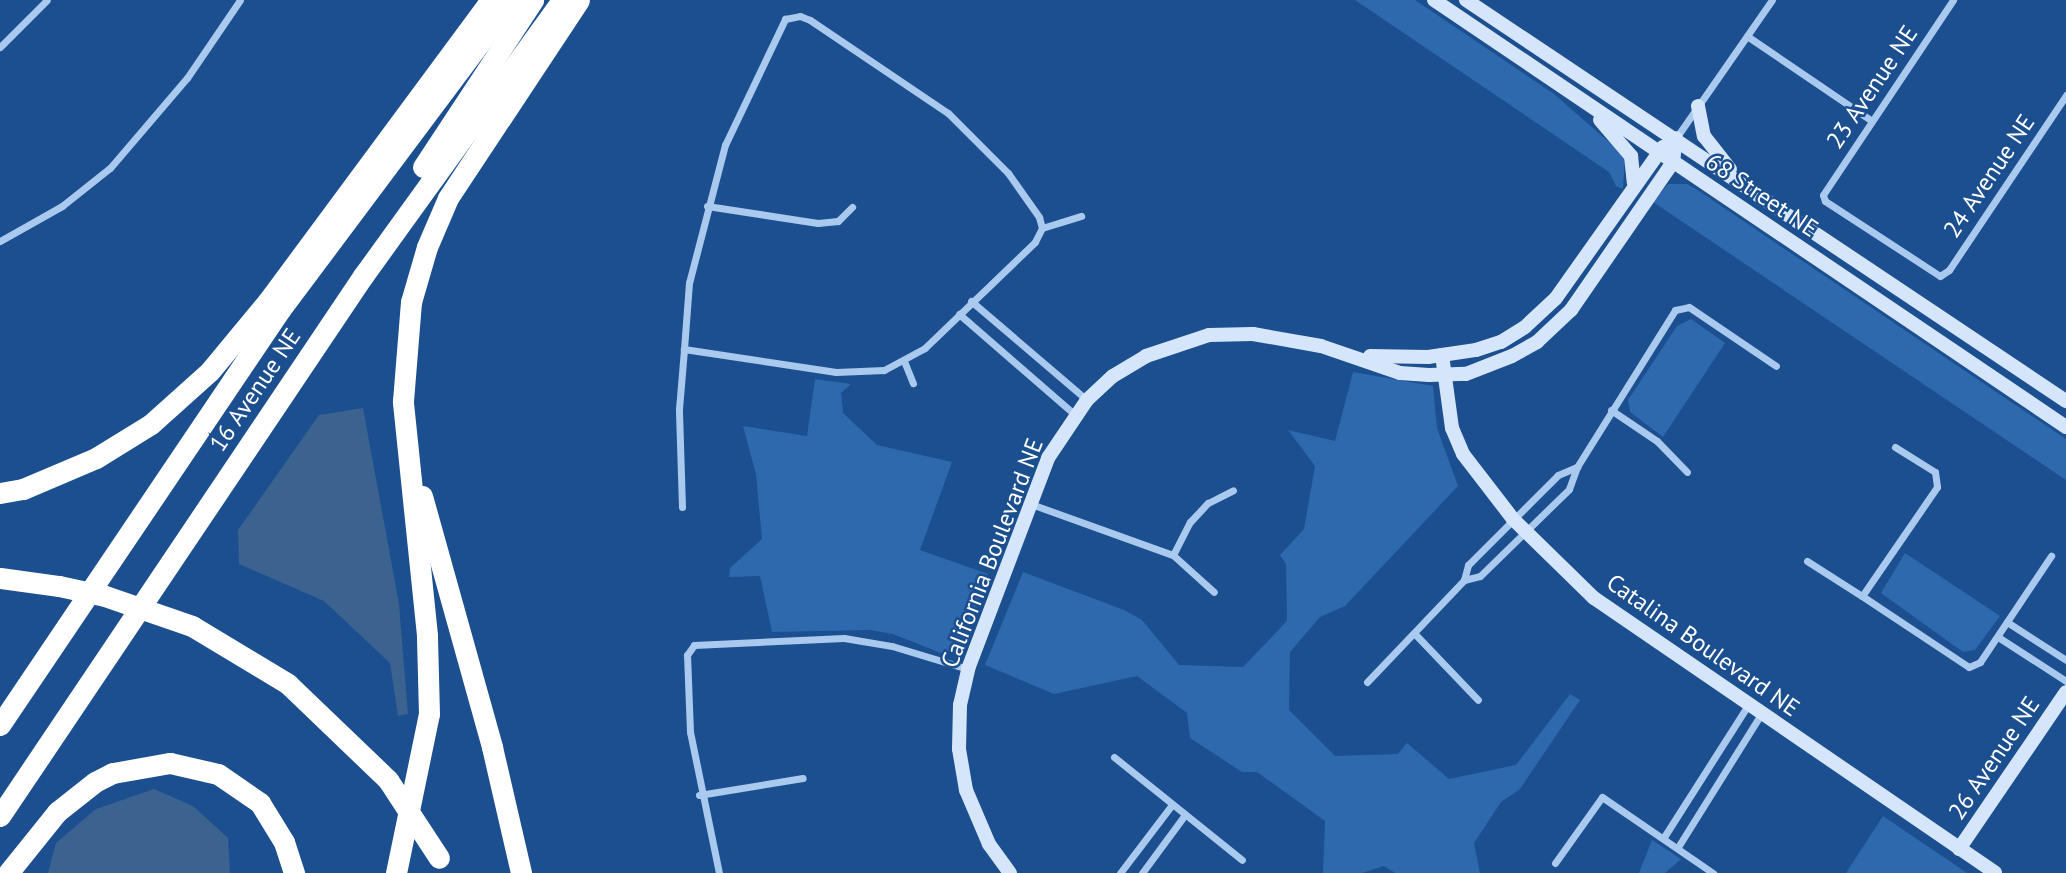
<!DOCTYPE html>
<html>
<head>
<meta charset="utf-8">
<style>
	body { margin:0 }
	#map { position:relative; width:2066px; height:873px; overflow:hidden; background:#1b4f8f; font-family:"PT Sans",sans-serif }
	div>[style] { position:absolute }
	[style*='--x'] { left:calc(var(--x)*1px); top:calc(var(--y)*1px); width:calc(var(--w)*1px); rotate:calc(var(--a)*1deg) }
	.green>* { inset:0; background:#2e69ad }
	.water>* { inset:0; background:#3c6290 }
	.street>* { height:7px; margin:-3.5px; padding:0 3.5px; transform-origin:3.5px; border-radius:3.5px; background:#a9c9ee }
	.secondary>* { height:14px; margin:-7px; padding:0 7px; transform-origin:7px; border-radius:7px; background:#d6e6fa }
	.highway>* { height:21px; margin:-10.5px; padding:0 10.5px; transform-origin:10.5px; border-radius:10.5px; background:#fff }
	.highway-bridge>* { height:21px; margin:-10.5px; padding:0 10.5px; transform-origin:10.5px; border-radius:10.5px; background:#fff }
	span { translate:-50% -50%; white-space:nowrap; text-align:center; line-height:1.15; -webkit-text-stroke:5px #1b4f8f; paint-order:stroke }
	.street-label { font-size:24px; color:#fff }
</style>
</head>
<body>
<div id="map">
	<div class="green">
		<i style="clip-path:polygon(1355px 0,1415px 0,1554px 94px,1625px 156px,1623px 189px,1616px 186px,1609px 172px)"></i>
		<i style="clip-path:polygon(1668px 184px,1687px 184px,1699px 191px,2066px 439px,2066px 480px,1653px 202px)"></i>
		<i style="clip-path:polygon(1691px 319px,1725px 343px,1663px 437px,1630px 412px,1628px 400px,1677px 326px)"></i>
		<i style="clip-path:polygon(1353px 372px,1433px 386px,1437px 428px,1458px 486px,1345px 606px,1320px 617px,1290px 652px,1289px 710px,1335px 756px,1398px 754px,1407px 743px,1449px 779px,1516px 765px,1570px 694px,1580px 700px,1520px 789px,1501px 802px,1474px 843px,1480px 873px,1395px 873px,1384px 866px,1362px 873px,1323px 873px,1325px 821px,1257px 772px,1242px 772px,1190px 738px,1187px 713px,1137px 676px,1054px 694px,985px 665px,1023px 572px,1124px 610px,1142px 620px,1179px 665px,1243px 667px,1287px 621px,1286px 564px,1280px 555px,1304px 529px,1315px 466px,1288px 430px,1335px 441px)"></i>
		<i style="clip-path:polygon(815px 379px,851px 384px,841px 393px,843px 413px,877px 445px,952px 462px,920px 550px,988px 574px,962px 651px,946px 655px,893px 634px,869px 630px,772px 632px,760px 576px,729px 577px,730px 568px,762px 539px,756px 474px,743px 426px,807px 436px)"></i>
		<i style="clip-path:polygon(1905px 553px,2000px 616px,1975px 650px,1963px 652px,1881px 593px)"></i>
		<i style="clip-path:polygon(1883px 816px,1967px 873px,1846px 873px)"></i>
		<i style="clip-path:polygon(1652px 840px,1681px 859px,1665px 873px,1639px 873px)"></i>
	</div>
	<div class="water">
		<i style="clip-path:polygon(363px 408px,399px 604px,408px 714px,398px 716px,390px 663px,324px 601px,239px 564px,238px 530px,319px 415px)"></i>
		<i style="clip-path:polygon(154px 789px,193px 806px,228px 838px,230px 873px,48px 873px,56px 843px,96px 809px)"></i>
	</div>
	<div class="street">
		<i style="--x:1953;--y:0;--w:234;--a:123.7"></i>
		<i style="--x:1823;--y:195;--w:6;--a:72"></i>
		<i style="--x:1825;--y:201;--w:137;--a:33.1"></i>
		<i style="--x:1940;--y:276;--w:11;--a:-34"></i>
		<i style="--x:1949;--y:270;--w:211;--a:-56.2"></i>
		<i style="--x:1747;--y:36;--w:151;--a:34.2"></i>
		<i style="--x:0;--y:47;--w:66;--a:-45"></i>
		<i style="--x:1676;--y:138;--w:168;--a:-55.2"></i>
		<i style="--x:707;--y:206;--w:112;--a:8.7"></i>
		<i style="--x:818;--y:223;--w:20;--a:-6"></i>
		<i style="--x:838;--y:221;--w:20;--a:-45"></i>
		<i style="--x:1042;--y:228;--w:41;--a:-17.1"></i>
		<i style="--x:0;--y:241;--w:71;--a:-29.4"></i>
		<i style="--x:62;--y:206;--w:61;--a:-38.4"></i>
		<i style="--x:110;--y:168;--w:118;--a:-49.5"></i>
		<i style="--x:187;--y:78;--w:94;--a:-55.8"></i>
		<i style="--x:971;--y:301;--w:153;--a:40.5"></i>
		<i style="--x:959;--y:314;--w:152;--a:41"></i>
		<i style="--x:904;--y:361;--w:24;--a:68"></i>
		<i style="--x:1611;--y:410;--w:55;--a:34"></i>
		<i style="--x:1657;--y:441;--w:43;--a:45.9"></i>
		<i style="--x:1895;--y:447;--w:47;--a:32"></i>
		<i style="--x:1935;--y:472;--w:15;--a:82"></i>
		<i style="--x:1937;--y:487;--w:132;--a:124.5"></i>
		<i style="--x:1862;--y:596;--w:128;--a:33.6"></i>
		<i style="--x:1969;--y:667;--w:12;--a:-24"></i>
		<i style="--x:1980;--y:662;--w:128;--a:-56.2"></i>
		<i style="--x:1031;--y:504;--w:151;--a:19.8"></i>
		<i style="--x:1173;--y:555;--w:55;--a:42.1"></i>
		<i style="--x:682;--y:507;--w:98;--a:-91.8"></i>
		<i style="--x:679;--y:409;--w:60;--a:-85.2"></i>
		<i style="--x:684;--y:349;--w:66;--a:-85.7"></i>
		<i style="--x:689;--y:283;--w:143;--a:-75.4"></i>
		<i style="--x:725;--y:145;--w:140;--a:-64.5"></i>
		<i style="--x:785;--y:19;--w:15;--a:-11"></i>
		<i style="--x:800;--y:16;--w:11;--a:22"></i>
		<i style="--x:810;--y:20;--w:166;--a:34"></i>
		<i style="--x:948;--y:113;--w:85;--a:45"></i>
		<i style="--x:1008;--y:173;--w:54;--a:54.8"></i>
		<i style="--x:1039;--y:217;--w:11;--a:75"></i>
		<i style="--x:1042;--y:228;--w:16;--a:117"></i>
		<i style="--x:1035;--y:242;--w:153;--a:136.1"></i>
		<i style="--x:925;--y:348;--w:47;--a:151.8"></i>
		<i style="--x:884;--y:370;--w:48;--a:177.6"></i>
		<i style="--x:836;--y:372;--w:154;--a:-171.4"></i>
		<i style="--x:1173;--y:555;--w:37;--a:-63"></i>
		<i style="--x:1190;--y:522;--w:26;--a:-47"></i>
		<i style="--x:1208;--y:503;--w:28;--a:-27"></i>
		<i style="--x:1807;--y:561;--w:65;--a:32.5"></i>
		<i style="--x:1464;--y:580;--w:16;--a:-14"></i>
		<i style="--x:1480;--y:576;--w:124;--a:-44.3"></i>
		<i style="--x:1569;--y:489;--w:23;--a:-70"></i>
		<i style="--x:1577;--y:467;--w:185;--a:-58"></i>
		<i style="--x:1675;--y:310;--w:14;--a:-12"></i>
		<i style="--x:1689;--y:307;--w:105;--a:34.1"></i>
		<i style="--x:2007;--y:622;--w:70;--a:32.8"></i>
		<i style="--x:1415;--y:634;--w:91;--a:46.3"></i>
		<i style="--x:1998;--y:637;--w:81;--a:32.9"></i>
		<i style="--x:1367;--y:682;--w:141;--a:-46.4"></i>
		<i style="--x:1464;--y:580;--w:16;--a:-75"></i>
		<i style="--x:1468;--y:565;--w:127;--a:-45"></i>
		<i style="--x:1558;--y:475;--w:21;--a:-23"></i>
		<i style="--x:1114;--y:757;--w:164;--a:38.8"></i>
		<i style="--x:699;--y:795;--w:105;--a:-9.3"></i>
		<i style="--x:1664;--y:837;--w:156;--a:-57.5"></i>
		<i style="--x:1678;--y:847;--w:157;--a:-58"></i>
		<i style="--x:1555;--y:863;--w:81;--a:-54.5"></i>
		<i style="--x:1602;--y:797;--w:135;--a:34.4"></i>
		<i style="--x:719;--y:873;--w:144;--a:-101.6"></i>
		<i style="--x:690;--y:732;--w:77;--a:-92.2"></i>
		<i style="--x:687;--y:655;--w:12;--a:-55"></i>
		<i style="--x:694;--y:645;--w:150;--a:-2.7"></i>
		<i style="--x:844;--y:638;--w:49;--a:9.5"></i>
		<i style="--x:892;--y:646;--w:79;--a:16.8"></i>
		<i style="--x:1120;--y:873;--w:84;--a:-52.7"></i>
		<i style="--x:1142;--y:873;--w:71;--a:-53.6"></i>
	</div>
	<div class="secondary">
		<i style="--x:1434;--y:0;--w:763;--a:34.04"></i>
		<i style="--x:1466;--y:0;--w:722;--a:33.76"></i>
		<i style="--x:1698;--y:106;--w:31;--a:79"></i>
		<i style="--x:1704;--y:136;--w:42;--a:51.8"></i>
		<i style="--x:1600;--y:120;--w:48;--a:49.3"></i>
		<i style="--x:1631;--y:156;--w:27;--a:84"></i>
		<i style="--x:1442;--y:355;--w:74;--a:82.2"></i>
		<i style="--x:1452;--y:428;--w:28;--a:67"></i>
		<i style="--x:1463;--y:454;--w:82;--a:52.4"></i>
		<i style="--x:1513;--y:519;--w:113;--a:44.3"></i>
		<i style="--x:1594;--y:598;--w:486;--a:34.4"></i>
		<i style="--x:1370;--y:356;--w:58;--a:1"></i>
		<i style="--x:1428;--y:357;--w:49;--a:-8.3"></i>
		<i style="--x:1476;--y:350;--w:26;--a:-18"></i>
		<i style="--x:1501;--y:342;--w:28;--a:-32"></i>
		<i style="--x:1525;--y:327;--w:42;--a:-43.1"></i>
		<i style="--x:1556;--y:298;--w:185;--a:-54.7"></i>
		<i style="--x:1959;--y:849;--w:190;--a:-55.7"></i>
		<i style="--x:1010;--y:873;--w:36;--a:-126"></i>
		<i style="--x:989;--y:844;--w:59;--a:-113.1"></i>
		<i style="--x:966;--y:790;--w:42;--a:-99.7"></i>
		<i style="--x:959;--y:749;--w:44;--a:-88.7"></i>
		<i style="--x:960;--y:705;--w:37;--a:-77"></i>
		<i style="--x:968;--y:669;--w:226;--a:-69.2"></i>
		<i style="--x:1048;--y:458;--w:70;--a:-56.1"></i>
		<i style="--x:1087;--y:400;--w:35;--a:-43"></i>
		<i style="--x:1113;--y:376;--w:39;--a:-31"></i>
		<i style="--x:1146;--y:356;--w:66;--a:-18.4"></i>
		<i style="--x:1209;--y:335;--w:44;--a:-1.3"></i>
		<i style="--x:1253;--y:334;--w:69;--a:10"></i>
		<i style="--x:1321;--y:346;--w:83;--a:18.9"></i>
		<i style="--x:1400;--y:373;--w:29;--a:4"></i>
		<i style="--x:1429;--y:375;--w:37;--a:-2"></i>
		<i style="--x:1466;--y:374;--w:49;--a:-21.4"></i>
		<i style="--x:1512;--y:356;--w:29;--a:-29"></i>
		<i style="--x:1537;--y:342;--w:47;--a:-43.3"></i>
		<i style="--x:1571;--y:310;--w:180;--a:-55.4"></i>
		<i style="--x:1673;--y:162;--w:24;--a:-83"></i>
	</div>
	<div class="highway">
		<i style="--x:423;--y:167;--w:200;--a:-56.6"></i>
		<i style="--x:0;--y:493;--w:23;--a:-10"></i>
		<i style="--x:23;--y:489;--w:79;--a:-23"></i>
		<i style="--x:96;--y:458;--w:65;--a:-31.7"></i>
		<i style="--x:151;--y:424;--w:79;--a:-41.9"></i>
		<i style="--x:210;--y:371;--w:91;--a:-50.4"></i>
		<i style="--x:268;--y:301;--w:368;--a:-53.5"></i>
		<i style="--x:487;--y:5;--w:22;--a:-13"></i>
		<i style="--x:422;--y:496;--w:261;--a:74.4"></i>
		<i style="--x:492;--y:747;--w:129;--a:77"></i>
		<i style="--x:0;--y:578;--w:60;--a:7.7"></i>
		<i style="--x:192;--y:626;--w:112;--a:31.1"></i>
		<i style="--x:288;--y:684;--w:139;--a:43.8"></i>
		<i style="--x:0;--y:725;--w:501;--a:-55.99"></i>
		<i style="--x:280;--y:310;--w:387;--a:-53.2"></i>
		<i style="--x:0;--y:816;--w:651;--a:-56.09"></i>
		<i style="--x:363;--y:276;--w:340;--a:-54.2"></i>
		<i style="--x:8;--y:873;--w:78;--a:-51.2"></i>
		<i style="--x:57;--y:812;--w:48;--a:-38.3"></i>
		<i style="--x:95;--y:782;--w:20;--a:-27"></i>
		<i style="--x:113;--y:773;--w:58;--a:-10"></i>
		<i style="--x:170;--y:763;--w:49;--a:12.9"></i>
		<i style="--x:218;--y:774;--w:51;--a:34.6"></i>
		<i style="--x:260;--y:803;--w:46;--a:58.4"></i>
		<i style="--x:284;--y:842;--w:33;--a:72"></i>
		<i style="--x:396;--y:873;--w:162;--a:-78.3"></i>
		<i style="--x:429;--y:714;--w:79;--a:-91.5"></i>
		<i style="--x:427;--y:635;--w:235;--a:-95.9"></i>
		<i style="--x:403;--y:401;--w:99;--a:-85.4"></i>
		<i style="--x:411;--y:302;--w:57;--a:-73.8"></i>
		<i style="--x:427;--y:247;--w:53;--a:-66.8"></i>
		<i style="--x:448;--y:198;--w:237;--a:-56.5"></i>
	</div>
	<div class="highway-bridge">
		<i style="--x:59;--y:586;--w:47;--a:12.3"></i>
		<i style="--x:105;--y:596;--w:92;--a:19"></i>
		<i style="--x:388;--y:780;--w:93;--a:56.8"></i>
	</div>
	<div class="street-label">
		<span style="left:1872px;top:87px;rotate:-56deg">23 Avenue NE</span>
		<span style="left:1989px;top:176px;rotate:-56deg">24 Avenue NE</span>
		<span style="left:1762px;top:195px;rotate:34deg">68 Street NE</span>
		<span style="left:255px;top:390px;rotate:-56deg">16 Avenue NE</span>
		<span style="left:992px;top:553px;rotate:-69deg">California Boulevard NE</span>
		<span style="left:1703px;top:645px;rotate:35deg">Catalina Boulevard NE</span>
		<span style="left:1994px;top:758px;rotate:-56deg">26 Avenue NE</span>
	</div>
</div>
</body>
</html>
